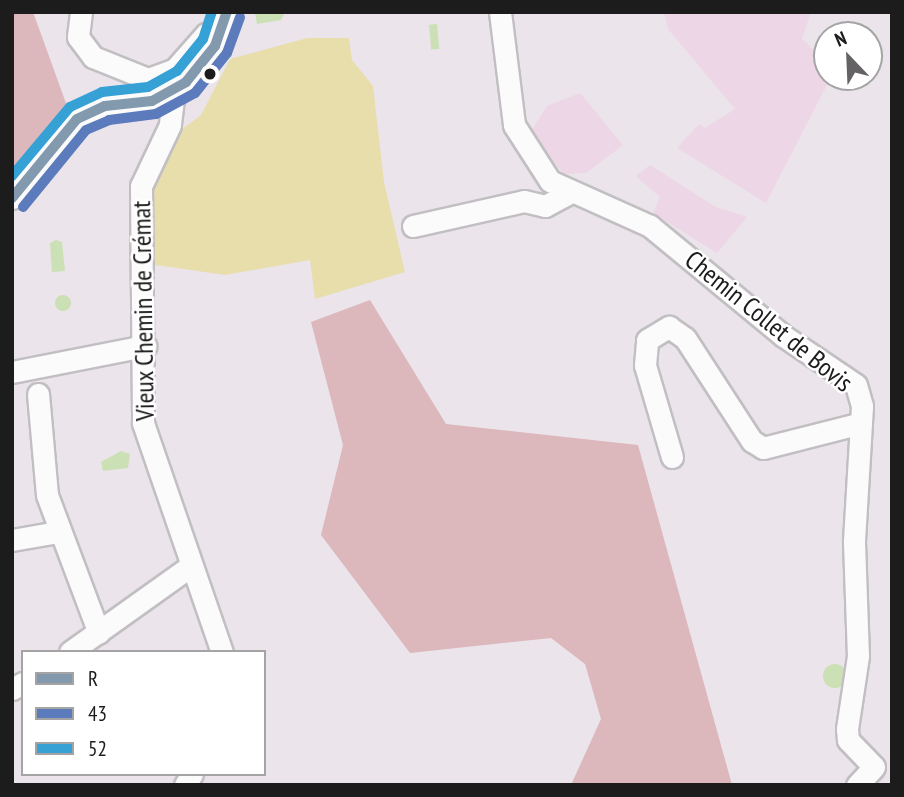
<!DOCTYPE html>
<html>
<head>
<meta charset="utf-8">
<style>
	body { margin:0 }
	#map { position:relative; width:904px; height:797px; overflow:hidden; background:#ebe4eb; font-family:"PT Sans Narrow",sans-serif }
	div>[style] { position:absolute }
	[style*='--x'] { left:calc(var(--x)*1px); top:calc(var(--y)*1px); width:calc(var(--w)*1px); rotate:calc(var(--a)*1deg) }
	.farmland>* { inset:0; background:#edd6e6 }
	.forest>* { inset:0; background:#dcb7bb }
	.pitch>* { inset:0; background:#e7deac }
	.water>* { inset:0; background:#cbe0b5; transform-origin:0 0 }
	.round { border-radius:50% }
	.roads { filter:drop-shadow(2px 0 #c2bfc2) drop-shadow(-2px 0 #c2bfc2) drop-shadow(0 2px #c2bfc2) drop-shadow(0 -2px #c2bfc2) }
	.minor>* { height:21px; margin:-10.5px; padding:0 10.5px; transform-origin:10.5px; border-radius:10.5px; background:#fcfbfc }
	.bus-1>* { height:10px; margin:-5px; padding:0 5px; transform-origin:5px; border-radius:5px; background:#8299ae }
	.bus-2>* { height:10px; margin:-5px; padding:0 5px; transform-origin:5px; border-radius:5px; background:#5b7bbc }
	.bus-3>* { height:10px; margin:-5px; padding:0 5px; transform-origin:5px; border-radius:5px; background:#35a1d5 }
	.dots>* { width:19px; height:19px; translate:-50% -50%; box-sizing:border-box; border:4px solid #fff; border-radius:50% }
	span { translate:-50% -50%; white-space:nowrap; text-align:center; line-height:1.15; -webkit-text-stroke:5px #fff; paint-order:stroke }
	.street-label { font-size:26px; color:#1c1c1c }
	.frame { position:absolute; inset:0; border:14px solid #1c1c1c; pointer-events:none }
	.legend { position:absolute; left:21px; top:650px; width:245px; height:126px; box-sizing:border-box; background:#fff; border:2px solid #a4a4a4; margin:0; padding:9px 12px; list-style:none; font-size:21px; color:#1c1c1c }
	.legend li { display:flex; align-items:center; gap:14px; height:35px }
	.legend b { width:35px; border:2px solid #a4a4a4 }
	.north { position:absolute; left:813px; top:21px; width:70px; height:70px; box-sizing:border-box; background:#fff; border:2px solid #a4a4a4; border-radius:50%; rotate:337deg; font-size:19px; font-weight:700; line-height:28px; text-align:center; color:#1c1c1c }
	.north::after { content:''; display:block; margin:auto; width:24px; height:32px; background:#646264; clip-path:polygon(50% 0,100% 100%,50% 72%,0 100%) }
</style>
</head>
<body>
<div id="map">
	<div class="farmland">
		<i style="clip-path:polygon(664px 12px,811px 12px,802px 39px,827px 62px,831px 77px,766px 203px,677px 148px,699px 124px,705px 128px,735px 109px,668px 29px)"></i>
		<i style="clip-path:polygon(580px 93px,623px 145px,586px 173px,564px 174px,530px 133px,547px 106px)"></i>
		<i style="clip-path:polygon(650px 165px,716px 207px,747px 217px,717px 253px,653px 213px,660px 197px,636px 176px)"></i>
	</div>
	<div class="forest">
		<i style="clip-path:polygon(12px 12px,33px 12px,67px 106px,12px 171px)"></i>
		<i style="clip-path:polygon(370px 300px,446px 424px,638px 445px,732px 785px,571px 785px,601px 719px,585px 664px,551px 638px,410px 653px,321px 535px,343px 445px,311px 322px)"></i>
	</div>
	<div class="pitch">
		<i style="clip-path:polygon(307px 38px,349px 38px,352px 60px,373px 86px,384px 182px,405px 272px,315px 299px,310px 260px,225px 275px,149px 264px,149px 192px,169px 139px,201px 115px,230px 59px)"></i>
	</div>
	<div class="water">
		<i style="clip-path:polygon(285px 12px,281px 20px,257px 24px,255px 13px)"></i>
		<i style="left:437px;top:24px;width:25px;height:8px;rotate:85deg"></i>
		<i style="clip-path:polygon(56px 240px,62px 242px,65px 271px,52px 272px,50px 243px)"></i>
		<i class="round" style="left:55px;top:295px;width:16px;height:16px"></i>
		<i style="clip-path:polygon(121px 451px,130px 454px,128px 468px,103px 471px,101px 462px)"></i>
		<i class="round" style="left:823px;top:664px;width:24px;height:24px"></i>
	</div>
	<div class="roads">
		<div class="minor">
			<i style="--x:81;--y:12;--w:25;--a:97"></i>
			<i style="--x:78;--y:37;--w:25;--a:53"></i>
			<i style="--x:93;--y:57;--w:59;--a:21.8"></i>
			<i style="--x:148;--y:79;--w:29;--a:-20"></i>
			<i style="--x:175;--y:69;--w:47;--a:-48.5"></i>
			<i style="--x:206;--y:34;--w:18;--a:-16"></i>
			<i style="--x:500;--y:12;--w:114;--a:82.9"></i>
			<i style="--x:514;--y:125;--w:67;--a:57.3"></i>
			<i style="--x:550;--y:181;--w:110;--a:24.2"></i>
			<i style="--x:650;--y:226;--w:171;--a:39.5"></i>
			<i style="--x:782;--y:335;--w:89;--a:34"></i>
			<i style="--x:856;--y:385;--w:22;--a:74"></i>
			<i style="--x:862;--y:406;--w:136;--a:93.4"></i>
			<i style="--x:854;--y:542;--w:114;--a:88"></i>
			<i style="--x:858;--y:656;--w:74;--a:98.6"></i>
			<i style="--x:847;--y:729;--w:11;--a:85"></i>
			<i style="--x:848;--y:740;--w:37;--a:46"></i>
			<i style="--x:874;--y:767;--w:25;--a:133"></i>
			<i style="--x:174;--y:91;--w:34;--a:97"></i>
			<i style="--x:170;--y:125;--w:68;--a:115.4"></i>
			<i style="--x:141;--y:186;--w:237;--a:89.5"></i>
			<i style="--x:143;--y:423;--w:242;--a:71"></i>
			<i style="--x:12;--y:198;--w:102;--a:-50.6"></i>
			<i style="--x:77;--y:119;--w:31;--a:-25"></i>
			<i style="--x:105;--y:106;--w:47;--a:-6.1"></i>
			<i style="--x:152;--y:101;--w:39;--a:-29"></i>
			<i style="--x:186;--y:82;--w:46;--a:-51.1"></i>
			<i style="--x:215;--y:46;--w:36;--a:-71"></i>
			<i style="--x:413;--y:226;--w:114;--a:-12.7"></i>
			<i style="--x:524;--y:201;--w:22;--a:13"></i>
			<i style="--x:545;--y:206;--w:26;--a:-28"></i>
			<i style="--x:12;--y:372;--w:136;--a:-11.1"></i>
			<i style="--x:38;--y:394;--w:101;--a:84.9"></i>
			<i style="--x:47;--y:495;--w:147;--a:69.4"></i>
			<i style="--x:672;--y:457;--w:96;--a:-106.4"></i>
			<i style="--x:645;--y:365;--w:25;--a:-85"></i>
			<i style="--x:647;--y:340;--w:26;--a:-31"></i>
			<i style="--x:669;--y:327;--w:19;--a:35"></i>
			<i style="--x:685;--y:338;--w:123;--a:57"></i>
			<i style="--x:752;--y:441;--w:13;--a:32"></i>
			<i style="--x:763;--y:448;--w:101;--a:-14.3"></i>
			<i style="--x:12;--y:540;--w:47;--a:-9.9"></i>
			<i style="--x:70;--y:652;--w:146;--a:-35.5"></i>
			<i style="--x:12;--y:689;--w:13;--a:-29"></i>
			<i style="--x:185;--y:785;--w:13;--a:-58"></i>
		</div>
	</div>
	<div class="bus-1">
		<i style="--x:12;--y:198;--w:102;--a:-50.6"></i>
		<i style="--x:77;--y:119;--w:31;--a:-25"></i>
		<i style="--x:105;--y:106;--w:47;--a:-6.1"></i>
		<i style="--x:152;--y:101;--w:39;--a:-29"></i>
		<i style="--x:186;--y:82;--w:46;--a:-51.1"></i>
		<i style="--x:215;--y:46;--w:36;--a:-71"></i>
	</div>
	<div class="bus-2">
		<i style="--x:23;--y:207;--w:99;--a:-50.7"></i>
		<i style="--x:86;--y:130;--w:25;--a:-23"></i>
		<i style="--x:109;--y:120;--w:47;--a:-7.3"></i>
		<i style="--x:156;--y:114;--w:44;--a:-28.3"></i>
		<i style="--x:195;--y:93;--w:51;--a:-51.3"></i>
		<i style="--x:227;--y:53;--w:38;--a:-70"></i>
	</div>
	<div class="bus-3">
		<i style="--x:12;--y:176;--w:90;--a:-50"></i>
		<i style="--x:70;--y:107;--w:35;--a:-25"></i>
		<i style="--x:102;--y:92;--w:46;--a:-6.2"></i>
		<i style="--x:148;--y:87;--w:33;--a:-29"></i>
		<i style="--x:177;--y:71;--w:41;--a:-50.9"></i>
		<i style="--x:203;--y:39;--w:28;--a:-72"></i>
	</div>
	<div class="dots">
		<i style="left:210px;top:74px;background:#1c1c1c"></i>
	</div>
	<div class="street-label">
		<span style="left:143px;top:311px;rotate:-91deg">Vieux Chemin de Crémat</span>
		<span style="left:769px;top:321px;rotate:39deg">Chemin Collet de Bovis</span>
	</div>
	<div class="frame"></div>
	<ul class="legend">
	<li><b style="height:9px;background:#8299ae"></b>R</li>
	<li><b style="height:9px;background:#5b7bbc"></b>43</li>
	<li><b style="height:9px;background:#35a1d5"></b>52</li>
	</ul>
	<div class="north">N</div>
</div>
</body>
</html>
